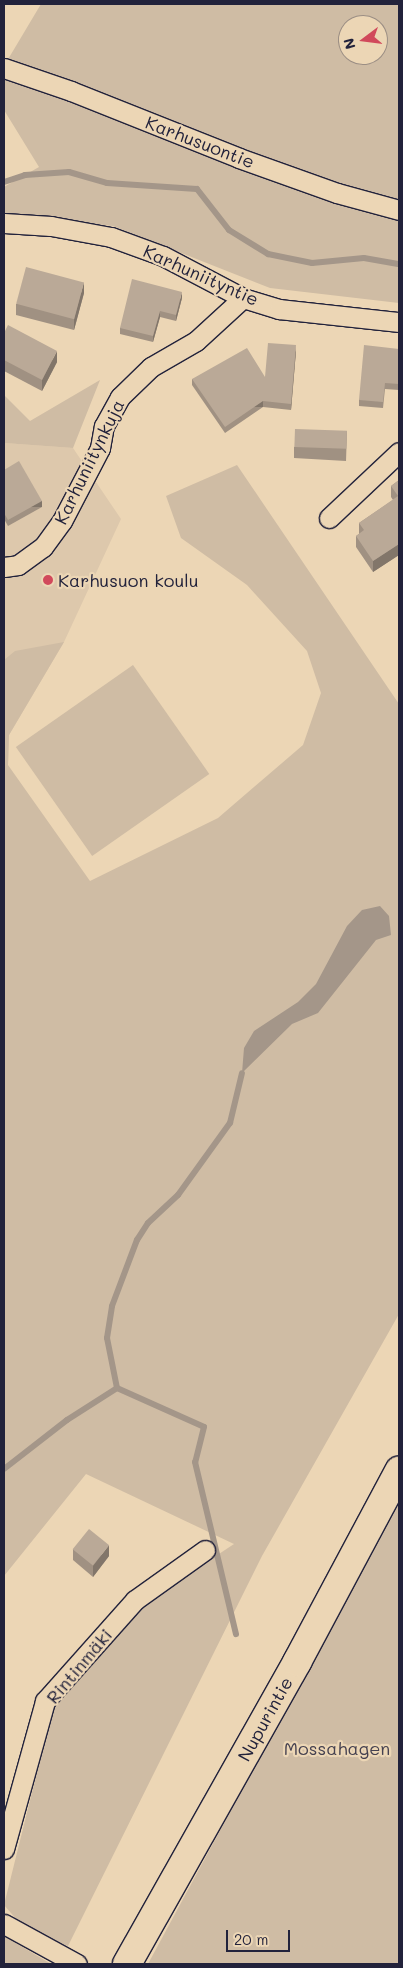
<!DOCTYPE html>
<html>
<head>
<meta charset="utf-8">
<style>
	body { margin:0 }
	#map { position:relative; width:403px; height:1968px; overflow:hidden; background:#ecd6b5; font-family:Mali,sans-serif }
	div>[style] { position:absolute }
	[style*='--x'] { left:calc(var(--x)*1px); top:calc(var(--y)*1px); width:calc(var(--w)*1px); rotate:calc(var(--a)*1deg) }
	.built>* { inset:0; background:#ddc8ac }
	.green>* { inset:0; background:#cfbca4; transform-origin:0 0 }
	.water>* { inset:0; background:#a49689 }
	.stream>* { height:6px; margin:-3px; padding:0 3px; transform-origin:3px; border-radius:3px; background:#a49689 }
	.roads { filter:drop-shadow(1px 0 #22223b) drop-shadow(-1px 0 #22223b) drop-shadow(0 1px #22223b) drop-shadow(0 -1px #22223b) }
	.minor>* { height:19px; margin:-9.5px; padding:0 9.5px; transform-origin:9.5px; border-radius:9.5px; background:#ecd6b5 }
	.secondary>* { height:28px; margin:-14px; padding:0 14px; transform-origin:14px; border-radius:14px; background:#ecd6b5 }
	.wall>* { inset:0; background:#a09182 }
	.shaded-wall>* { inset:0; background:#82766a; transform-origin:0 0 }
	.building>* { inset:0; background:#baa997; transform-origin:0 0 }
	.dots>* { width:14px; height:14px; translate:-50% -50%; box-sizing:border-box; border:2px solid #ecd6b5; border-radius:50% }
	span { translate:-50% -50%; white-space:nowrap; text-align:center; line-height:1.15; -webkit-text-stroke:4.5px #ecd6b5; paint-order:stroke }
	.street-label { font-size:18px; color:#22223b }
	.poi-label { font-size:18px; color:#22223b }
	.left { translate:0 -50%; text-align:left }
	.park-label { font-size:18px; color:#454150 }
	.frame { position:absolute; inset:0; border:5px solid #22223b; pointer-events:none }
	.north { position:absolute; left:338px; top:15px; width:50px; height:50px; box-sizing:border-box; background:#ecd6b5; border:1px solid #9b8e84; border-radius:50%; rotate:255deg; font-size:14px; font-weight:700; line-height:20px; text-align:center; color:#22223b }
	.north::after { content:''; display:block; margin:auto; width:18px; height:22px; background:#d1495b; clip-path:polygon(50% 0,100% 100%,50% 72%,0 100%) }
	.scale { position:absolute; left:226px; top:1930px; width:64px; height:22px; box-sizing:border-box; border:2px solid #22223b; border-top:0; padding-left:6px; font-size:15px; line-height:18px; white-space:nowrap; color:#22223b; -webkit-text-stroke:4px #ecd6b5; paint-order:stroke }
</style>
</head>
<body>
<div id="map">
	<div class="built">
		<i style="clip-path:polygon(4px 443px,73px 448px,121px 519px,64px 642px,9px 735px,8px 765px,4px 774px)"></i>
	</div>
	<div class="green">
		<i style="clip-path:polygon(evenodd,41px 4px,399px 4px,399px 303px,270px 288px,113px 226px,4px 214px,4px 187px,39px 167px,4px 110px,4px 66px,41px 4px,348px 25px,378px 25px,378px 55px,348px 55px,348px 25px)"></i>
		<i style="clip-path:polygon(100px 380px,73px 448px,4px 443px,4px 395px,30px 421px)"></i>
		<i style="clip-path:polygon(237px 465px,399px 704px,399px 1314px,262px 1556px,68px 1946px,24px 1928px,4px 1905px,54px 1704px,145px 1603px,234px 1544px,86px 1474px,4px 1576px,4px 660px,15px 651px,64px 642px,9px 735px,8px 765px,90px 881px,218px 818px,303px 745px,321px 693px,307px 651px,247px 585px,181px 538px,166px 496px)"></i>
		<i style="left:133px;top:665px;width:133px;height:143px;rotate:55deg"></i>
		<i style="clip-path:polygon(399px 1500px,399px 1964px,148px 1964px,251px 1773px)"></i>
		<i style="clip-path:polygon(4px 1936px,51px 1964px,4px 1964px)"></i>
	</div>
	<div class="water">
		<i style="clip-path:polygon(380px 906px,389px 916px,391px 935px,376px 940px,318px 1013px,292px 1024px,242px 1073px,244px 1048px,254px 1031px,298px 1002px,316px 984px,347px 926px,362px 910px)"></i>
	</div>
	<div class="stream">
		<i style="--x:4;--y:182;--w:22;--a:-18"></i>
		<i style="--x:25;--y:175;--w:44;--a:-3.9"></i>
		<i style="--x:69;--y:172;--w:40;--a:16"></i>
		<i style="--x:107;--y:183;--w:90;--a:3.8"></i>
		<i style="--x:197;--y:189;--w:52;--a:52"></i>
		<i style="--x:229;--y:230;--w:46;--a:31.6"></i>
		<i style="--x:268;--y:254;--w:45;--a:11.6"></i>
		<i style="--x:312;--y:263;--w:52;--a:-5.5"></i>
		<i style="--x:364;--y:258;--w:36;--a:10"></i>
		<i style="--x:117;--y:1388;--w:51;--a:-101.3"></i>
		<i style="--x:107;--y:1338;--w:32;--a:-81"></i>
		<i style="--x:112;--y:1306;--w:71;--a:-69.3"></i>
		<i style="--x:137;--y:1240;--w:20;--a:-57"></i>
		<i style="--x:148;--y:1223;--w:41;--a:-43"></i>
		<i style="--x:178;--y:1195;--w:89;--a:-54.2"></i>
		<i style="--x:230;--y:1123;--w:51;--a:-76.5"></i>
		<i style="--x:117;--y:1388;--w:95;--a:24.1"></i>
		<i style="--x:204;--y:1427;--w:36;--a:104"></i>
		<i style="--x:195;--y:1462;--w:177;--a:76.6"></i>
		<i style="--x:4;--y:1469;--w:80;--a:-37.9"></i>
		<i style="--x:67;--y:1420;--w:59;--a:-32.6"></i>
	</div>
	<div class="roads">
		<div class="minor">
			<i style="--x:4;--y:68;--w:71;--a:18.9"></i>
			<i style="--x:71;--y:91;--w:181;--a:21.7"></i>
			<i style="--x:239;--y:158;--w:104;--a:19.7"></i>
			<i style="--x:337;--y:193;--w:64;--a:15.3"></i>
			<i style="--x:4;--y:223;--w:47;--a:3.7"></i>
			<i style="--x:51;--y:226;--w:61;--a:10.4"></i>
			<i style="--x:111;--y:237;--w:55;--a:20.1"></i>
			<i style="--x:163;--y:256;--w:90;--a:27.7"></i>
			<i style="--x:243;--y:298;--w:38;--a:17"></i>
			<i style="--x:279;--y:309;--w:121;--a:6.2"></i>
			<i style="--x:329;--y:518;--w:96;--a:-43.3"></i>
			<i style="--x:4;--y:567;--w:14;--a:-8"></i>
			<i style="--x:18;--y:565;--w:31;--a:-36"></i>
			<i style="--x:43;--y:547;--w:32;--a:-54"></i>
			<i style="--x:62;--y:521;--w:82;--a:-62.5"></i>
			<i style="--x:100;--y:448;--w:22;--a:-80"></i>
			<i style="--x:104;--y:426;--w:33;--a:-61"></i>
			<i style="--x:120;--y:397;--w:43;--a:-44.1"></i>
			<i style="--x:151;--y:367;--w:52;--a:-30"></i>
			<i style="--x:196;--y:341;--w:64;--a:-42.5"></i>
			<i style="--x:4;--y:1849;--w:154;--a:-74.5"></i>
			<i style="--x:45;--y:1701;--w:135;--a:-48.3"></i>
			<i style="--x:135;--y:1600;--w:86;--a:-35.5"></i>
			<i style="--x:4;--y:1924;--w:83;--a:28.7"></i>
		</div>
		<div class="secondary">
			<i style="--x:127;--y:1964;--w:347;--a:-60.6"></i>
			<i style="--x:297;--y:1662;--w:217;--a:-61.9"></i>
		</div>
	</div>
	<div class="wall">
		<i style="clip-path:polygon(84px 293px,74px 330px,16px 315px,16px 304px)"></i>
		<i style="clip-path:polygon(182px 298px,176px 321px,160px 317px,153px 342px,120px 334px,120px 328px)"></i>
		<i style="clip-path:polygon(4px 333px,57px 362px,42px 391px,4px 371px)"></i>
		<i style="clip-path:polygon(399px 349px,399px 390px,385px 389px,383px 408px,359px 406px,359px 400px)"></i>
		<i style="clip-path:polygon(296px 351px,291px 410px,263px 407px,225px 433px,192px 385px,192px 379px,265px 377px)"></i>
		<i style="clip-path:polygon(347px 431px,346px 461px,294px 458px,294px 447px)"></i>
		<i style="clip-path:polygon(4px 470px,42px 507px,8px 526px,4px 519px)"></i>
		<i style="clip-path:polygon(399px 480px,399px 555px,373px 572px,356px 547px,356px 536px,359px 534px,359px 523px,393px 500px,391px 497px,391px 486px)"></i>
		<i style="clip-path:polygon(73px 1549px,109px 1556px,93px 1577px,73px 1560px)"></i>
	</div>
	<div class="shaded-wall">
		<i style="clip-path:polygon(84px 282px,84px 293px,74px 330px,74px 319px)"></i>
		<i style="clip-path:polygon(182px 292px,182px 298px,176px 321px,176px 315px)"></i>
		<i style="clip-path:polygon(160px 311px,160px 317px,153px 342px,153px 336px)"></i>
		<i style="clip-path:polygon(296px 345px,296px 351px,291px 410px,291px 404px)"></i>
		<i style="clip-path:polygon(57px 351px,57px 362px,42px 391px,42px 380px)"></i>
		<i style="left:263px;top:401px;width:6px;height:46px;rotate:90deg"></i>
		<i style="left:42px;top:501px;width:6px;height:39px;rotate:90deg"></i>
		<i style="clip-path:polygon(399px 544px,399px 555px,373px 572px,373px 561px)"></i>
		<i style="clip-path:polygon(109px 1545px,109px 1556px,93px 1577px,93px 1566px)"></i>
	</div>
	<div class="building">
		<i style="left:26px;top:267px;width:60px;height:38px;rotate:15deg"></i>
		<i style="clip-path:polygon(132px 279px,182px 292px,176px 315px,160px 311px,153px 336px,120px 328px)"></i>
		<i style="clip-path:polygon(8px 325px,57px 351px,42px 380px,4px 360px,4px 333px)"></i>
		<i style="clip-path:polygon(268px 343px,296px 345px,291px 404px,263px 401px,225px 427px,192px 379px,247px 348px,265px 377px)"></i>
		<i style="clip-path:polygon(364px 345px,399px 349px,399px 384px,385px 383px,383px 402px,359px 400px)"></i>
		<i style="left:295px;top:429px;width:52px;height:18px;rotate:2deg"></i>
		<i style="clip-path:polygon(19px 461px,42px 501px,8px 520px,4px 513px,4px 470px)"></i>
		<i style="clip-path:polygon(399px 480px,399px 544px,373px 561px,356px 536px,364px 530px,359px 523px,398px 496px,391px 486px)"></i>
		<i style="left:89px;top:1529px;width:26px;height:26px;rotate:39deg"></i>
	</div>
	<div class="dots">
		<i style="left:48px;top:580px;background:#d1495b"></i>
	</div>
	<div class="street-label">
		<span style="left:200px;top:142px;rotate:21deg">Karhusuontie</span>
		<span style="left:201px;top:275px;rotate:24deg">Karhuniityntie</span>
		<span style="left:89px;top:462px;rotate:-64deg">Karhuniitynkuja</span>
		<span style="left:79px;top:1666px;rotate:-50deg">Rintinmäki</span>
		<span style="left:265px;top:1719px;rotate:-61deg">Nupurintie</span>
	</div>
	<div class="poi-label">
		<span class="left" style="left:58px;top:580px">Karhusuon koulu</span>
	</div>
	<div class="park-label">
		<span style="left:337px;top:1748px">Mossahagen</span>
	</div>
	<div class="frame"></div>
	<div class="north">N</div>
	<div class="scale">20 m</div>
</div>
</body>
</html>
